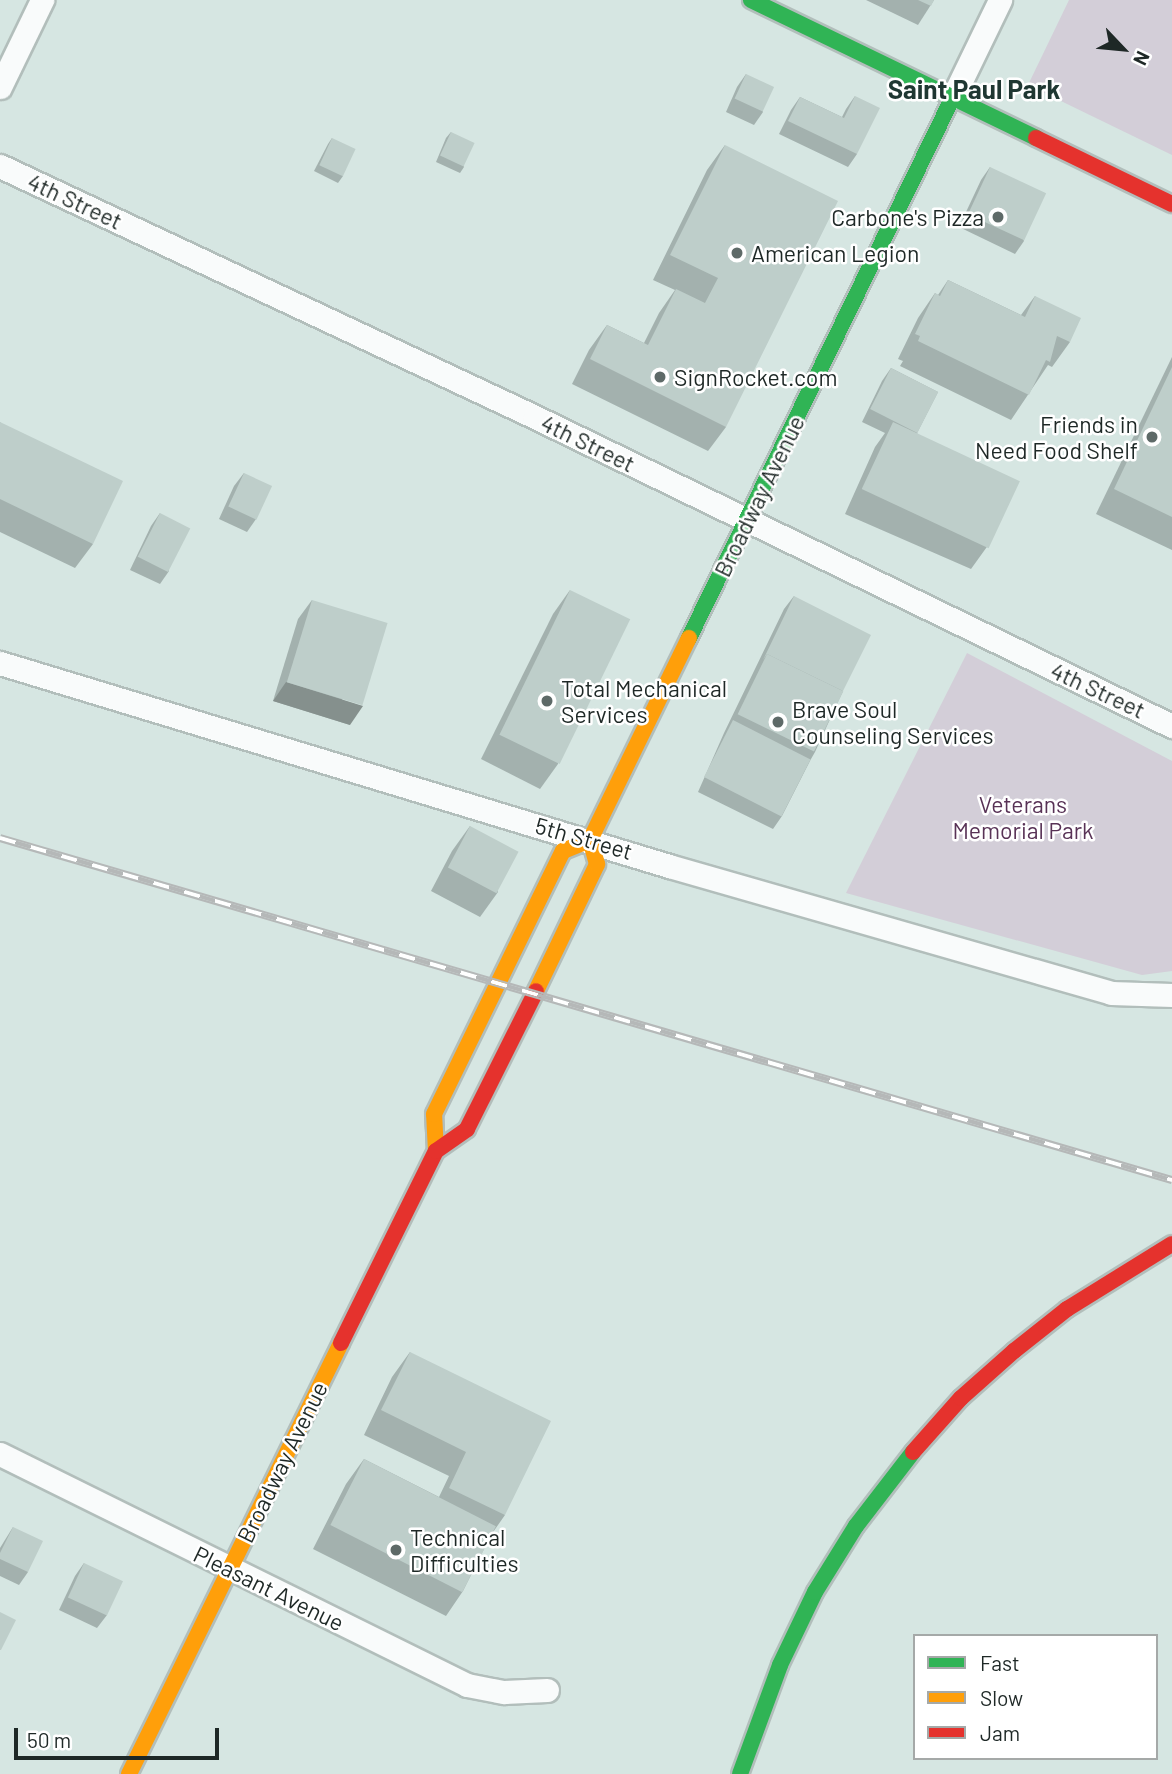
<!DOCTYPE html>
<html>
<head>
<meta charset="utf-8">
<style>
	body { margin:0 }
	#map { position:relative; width:1172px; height:1774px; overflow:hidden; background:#d6e6e2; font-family:Barlow,sans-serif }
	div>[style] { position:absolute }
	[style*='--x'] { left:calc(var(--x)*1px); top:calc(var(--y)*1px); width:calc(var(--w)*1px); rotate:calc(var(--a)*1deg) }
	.green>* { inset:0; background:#d3ced8 }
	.roads { filter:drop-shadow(2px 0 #b2bebb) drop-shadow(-2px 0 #b2bebb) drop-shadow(0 2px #b2bebb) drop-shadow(0 -2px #b2bebb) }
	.street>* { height:23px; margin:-11.5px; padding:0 11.5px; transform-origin:11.5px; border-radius:11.5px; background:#f9fbfb }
	.fast>* { height:16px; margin:-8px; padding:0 8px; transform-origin:8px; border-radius:8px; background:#30b455 }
	.slow>* { height:16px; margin:-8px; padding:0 8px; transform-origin:8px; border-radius:8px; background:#ff9f0a }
	.jam>* { height:16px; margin:-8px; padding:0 8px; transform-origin:8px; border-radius:8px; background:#e5322d }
	.rail>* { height:8px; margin-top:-4px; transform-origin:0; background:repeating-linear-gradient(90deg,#fff 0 16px,#b5b8b8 0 32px); box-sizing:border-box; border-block:2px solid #b5b8b8 }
	.wall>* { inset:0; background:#a3b1ae }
	.shaded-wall>* { inset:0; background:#85908d }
	.building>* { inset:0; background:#bececa; transform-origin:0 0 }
	.dots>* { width:19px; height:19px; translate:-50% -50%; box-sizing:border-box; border:4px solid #fff; border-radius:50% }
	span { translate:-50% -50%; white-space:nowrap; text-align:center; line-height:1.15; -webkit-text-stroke:5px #fff; paint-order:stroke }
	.street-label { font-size:23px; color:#1e2826 }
	.poi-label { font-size:23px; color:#1e2826 }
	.right { translate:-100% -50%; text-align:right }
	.left { translate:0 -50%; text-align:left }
	.park-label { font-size:23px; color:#583256 }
	.quarter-label { font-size:26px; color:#1f3732; font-weight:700 }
	.legend { position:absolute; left:913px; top:1634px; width:245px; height:126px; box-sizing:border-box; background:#fff; border:2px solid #a5a9a8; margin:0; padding:9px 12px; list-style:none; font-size:21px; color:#1e2826 }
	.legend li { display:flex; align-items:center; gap:14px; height:35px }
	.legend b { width:35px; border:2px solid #a5a9a8 }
	.north { position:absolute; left:1088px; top:14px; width:70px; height:70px; -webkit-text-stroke:5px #fff; paint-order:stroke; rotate:116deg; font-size:19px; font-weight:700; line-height:28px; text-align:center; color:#1e2826 }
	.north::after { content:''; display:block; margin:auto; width:24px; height:32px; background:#1e2826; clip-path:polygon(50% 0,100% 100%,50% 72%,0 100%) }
	.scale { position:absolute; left:14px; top:1728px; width:205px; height:32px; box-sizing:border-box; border:4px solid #1e2826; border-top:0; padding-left:9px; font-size:21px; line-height:24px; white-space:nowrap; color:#1e2826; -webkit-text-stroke:5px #fff; paint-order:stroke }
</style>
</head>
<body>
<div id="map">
	<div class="green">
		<i style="clip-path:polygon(1069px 0,1172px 0,1172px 155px,1028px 85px)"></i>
		<i style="clip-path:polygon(967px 653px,1172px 761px,1172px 971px,1142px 975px,846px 893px)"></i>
	</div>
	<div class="roads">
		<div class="street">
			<i style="--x:0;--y:87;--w:97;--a:-64.2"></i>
			<i style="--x:953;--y:97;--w:108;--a:-64.1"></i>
			<i style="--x:0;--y:166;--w:591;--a:25.13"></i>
			<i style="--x:535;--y:417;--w:708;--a:25.88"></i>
			<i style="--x:0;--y:663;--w:699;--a:16.88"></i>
			<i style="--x:669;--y:866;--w:460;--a:16"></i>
			<i style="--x:1111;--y:993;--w:61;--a:1.9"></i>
			<i style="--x:0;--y:1454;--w:521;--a:26.32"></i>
			<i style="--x:467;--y:1685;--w:38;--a:11"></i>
			<i style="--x:504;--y:1692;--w:43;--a:-2.7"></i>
		</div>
		<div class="fast">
			<i style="--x:751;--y:0;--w:317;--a:25.8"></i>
			<i style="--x:689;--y:638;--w:602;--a:-63.99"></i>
			<i style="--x:740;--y:1774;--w:116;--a:-69.8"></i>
			<i style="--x:780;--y:1665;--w:81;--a:-64.4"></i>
			<i style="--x:815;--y:1592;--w:78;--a:-58.2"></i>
			<i style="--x:856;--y:1526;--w:93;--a:-52.4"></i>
		</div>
		<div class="slow">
			<i style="--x:536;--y:991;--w:141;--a:-64.3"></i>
			<i style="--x:597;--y:864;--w:25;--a:-106"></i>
			<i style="--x:436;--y:1151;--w:37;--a:-93"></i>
			<i style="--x:434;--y:1114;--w:293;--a:-63.9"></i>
			<i style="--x:563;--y:851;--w:29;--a:-22"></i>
			<i style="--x:590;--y:840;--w:225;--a:-63.9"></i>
			<i style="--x:129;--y:1774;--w:480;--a:-63.8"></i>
		</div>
		<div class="jam">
			<i style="--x:1036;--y:138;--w:151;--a:25.9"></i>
			<i style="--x:341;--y:1343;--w:214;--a:-63.7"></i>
			<i style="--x:436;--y:1151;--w:38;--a:-35"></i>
			<i style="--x:467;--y:1129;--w:154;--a:-63.4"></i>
			<i style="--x:913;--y:1452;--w:72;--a:-48.4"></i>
			<i style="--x:961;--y:1398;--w:71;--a:-41.6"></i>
			<i style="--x:1014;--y:1351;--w:68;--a:-38.4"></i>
			<i style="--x:1067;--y:1309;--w:123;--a:-31.8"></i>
		</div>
	</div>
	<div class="rail">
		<i style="--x:0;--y:838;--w:1221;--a:16.27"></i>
	</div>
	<div class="wall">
		<i style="clip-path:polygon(866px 0,934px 0,918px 25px)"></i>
		<i style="clip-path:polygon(746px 74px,763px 112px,754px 125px,726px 112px,737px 87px)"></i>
		<i style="clip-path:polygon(855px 96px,857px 154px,848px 167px,779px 134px,791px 110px,800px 97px,842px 117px,846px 109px)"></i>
		<i style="clip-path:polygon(451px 132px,464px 167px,460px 173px,436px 162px,446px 138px)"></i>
		<i style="clip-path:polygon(332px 138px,343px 176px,338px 183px,314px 171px,328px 144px)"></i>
		<i style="clip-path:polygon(725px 145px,726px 427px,708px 451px,572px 384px,589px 350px,607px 325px,644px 343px,659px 313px,675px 290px,653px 280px,707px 170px)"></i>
		<i style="clip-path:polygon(990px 167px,1024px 241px,1015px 254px,959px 227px,981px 180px)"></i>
		<i style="clip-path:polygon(948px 280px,1021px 315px,1035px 296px,1070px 342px,1052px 367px,1048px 365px,1011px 420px,900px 366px,903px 361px,898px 359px,918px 318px,935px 293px,938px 295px)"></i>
		<i style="clip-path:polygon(1172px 357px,1172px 550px,1096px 514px)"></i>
		<i style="clip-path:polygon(891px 368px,938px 392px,917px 433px,989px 544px,971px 569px,845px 514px,875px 447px,885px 433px,862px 422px,882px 381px)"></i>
		<i style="clip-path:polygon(0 422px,93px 544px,75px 568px,0 532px)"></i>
		<i style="clip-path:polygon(244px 473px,256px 519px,247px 532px,219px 519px,234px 486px)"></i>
		<i style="clip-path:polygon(160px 513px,169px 571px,160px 584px,130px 570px,151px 526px)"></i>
		<i style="clip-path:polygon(570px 590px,558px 764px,540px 789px,481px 759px,553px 614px)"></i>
		<i style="clip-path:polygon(794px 596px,843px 691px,815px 752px,811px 759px,782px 816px,773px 829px,698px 792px,724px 733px,784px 609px)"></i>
		<i style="clip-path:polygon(312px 600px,350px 725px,273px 701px,298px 619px)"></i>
		<i style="clip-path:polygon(470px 826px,498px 892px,480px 917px,431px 891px,452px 851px)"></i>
		<i style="clip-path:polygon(410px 1352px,505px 1515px,491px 1535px,463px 1591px,446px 1616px,313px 1549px,346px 1484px,364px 1459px,439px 1497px,449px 1476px,364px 1435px,392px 1377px)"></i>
		<i style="clip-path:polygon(13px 1527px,28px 1572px,19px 1585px,0 1576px,0 1548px)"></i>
		<i style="clip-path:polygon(84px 1563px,107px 1615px,97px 1628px,59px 1610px,75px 1576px)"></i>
	</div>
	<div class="shaded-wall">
		<i style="clip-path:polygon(286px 682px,363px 706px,350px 725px,273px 701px)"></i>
	</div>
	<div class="building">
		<i style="clip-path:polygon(918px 0,934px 0,931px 6px)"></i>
		<i style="left:746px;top:74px;width:31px;height:27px;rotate:25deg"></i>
		<i style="clip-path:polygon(855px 96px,880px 108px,857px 154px,788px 121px,800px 97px,844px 118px)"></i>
		<i style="left:451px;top:132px;width:26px;height:26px;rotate:25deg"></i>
		<i style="left:332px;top:138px;width:26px;height:30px;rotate:25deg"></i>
		<i style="clip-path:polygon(725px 145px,838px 201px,726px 427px,590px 359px,607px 325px,648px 345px,676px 289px,705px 303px,718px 278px,670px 255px)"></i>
		<i style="left:990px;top:167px;width:62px;height:52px;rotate:25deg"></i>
		<i style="clip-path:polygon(948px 280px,1025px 317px,1035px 296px,1081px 318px,1070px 342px,1057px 336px,1050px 362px,1046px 360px,1029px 395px,918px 341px,920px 336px,915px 334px,935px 293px,940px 296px)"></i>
		<i style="clip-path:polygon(1172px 367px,1172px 517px,1114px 489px)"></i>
		<i style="left:891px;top:368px;width:53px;height:46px;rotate:27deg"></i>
		<i style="clip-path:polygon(0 422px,123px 481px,93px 544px,0 499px)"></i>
		<i style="left:893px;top:422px;width:140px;height:74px;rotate:25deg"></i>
		<i style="left:244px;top:473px;width:31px;height:37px;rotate:25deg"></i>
		<i style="left:160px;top:513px;width:34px;height:49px;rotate:27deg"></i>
		<i style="left:570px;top:590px;width:67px;height:161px;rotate:26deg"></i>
		<i style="clip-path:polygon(794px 596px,871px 635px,843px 691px,767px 654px,763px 660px)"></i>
		<i style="left:312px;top:600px;width:79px;height:86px;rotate:17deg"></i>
		<i style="left:767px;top:654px;width:85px;height:67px;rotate:26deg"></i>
		<i style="left:733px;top:720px;width:87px;height:64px;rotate:27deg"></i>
		<i style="left:470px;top:826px;width:55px;height:47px;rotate:28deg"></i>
		<i style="clip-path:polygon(410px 1352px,551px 1421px,505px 1515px,449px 1488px,466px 1452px,381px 1410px)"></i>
		<i style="left:364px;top:1459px;width:148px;height:74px;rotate:27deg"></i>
		<i style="clip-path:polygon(13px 1527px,43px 1541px,28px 1572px,0 1559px,0 1553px)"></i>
		<i style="left:84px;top:1563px;width:43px;height:38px;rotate:25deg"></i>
		<i style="clip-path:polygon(0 1612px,16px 1620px,1px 1650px,0 1650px)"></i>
	</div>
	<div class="dots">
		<i style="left:998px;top:217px;background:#5e6a68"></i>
		<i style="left:737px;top:253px;background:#5e6a68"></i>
		<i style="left:660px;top:377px;background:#5e6a68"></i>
		<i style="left:1152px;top:437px;background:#5e6a68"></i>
		<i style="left:547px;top:701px;background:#5e6a68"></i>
		<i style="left:778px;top:722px;background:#5e6a68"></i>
		<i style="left:396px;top:1550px;background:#5e6a68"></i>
	</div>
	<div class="street-label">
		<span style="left:75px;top:201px;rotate:25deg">4th Street</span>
		<span style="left:588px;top:443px;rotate:26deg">4th Street</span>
		<span style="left:759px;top:496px;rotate:-64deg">Broadway Avenue</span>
		<span style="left:1098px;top:690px;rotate:25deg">4th Street</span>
		<span style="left:584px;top:838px;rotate:16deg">5th Street</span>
		<span style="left:282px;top:1462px;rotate:-64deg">Broadway Avenue</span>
		<span style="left:269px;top:1588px;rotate:26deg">Pleasant Avenue</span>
	</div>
	<div class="poi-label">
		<span class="right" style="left:984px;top:217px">Carbone's Pizza</span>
		<span class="left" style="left:751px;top:253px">American Legion</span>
		<span class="left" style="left:674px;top:377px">SignRocket.com</span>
		<span class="right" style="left:1138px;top:437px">Friends in<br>Need Food Shelf</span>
		<span class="left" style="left:561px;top:701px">Total Mechanical<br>Services</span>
		<span class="left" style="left:792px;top:722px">Brave Soul<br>Counseling Services</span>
		<span class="left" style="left:410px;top:1550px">Technical<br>Difficulties</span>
	</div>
	<div class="park-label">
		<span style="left:1023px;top:817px">Veterans<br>Memorial Park</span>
	</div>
	<div class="quarter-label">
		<span style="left:974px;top:89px">Saint Paul Park</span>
	</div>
	<ul class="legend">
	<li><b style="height:9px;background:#30b455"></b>Fast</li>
	<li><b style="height:9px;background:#ff9f0a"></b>Slow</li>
	<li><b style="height:9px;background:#e5322d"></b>Jam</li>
	</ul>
	<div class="north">N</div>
	<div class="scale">50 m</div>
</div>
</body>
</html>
